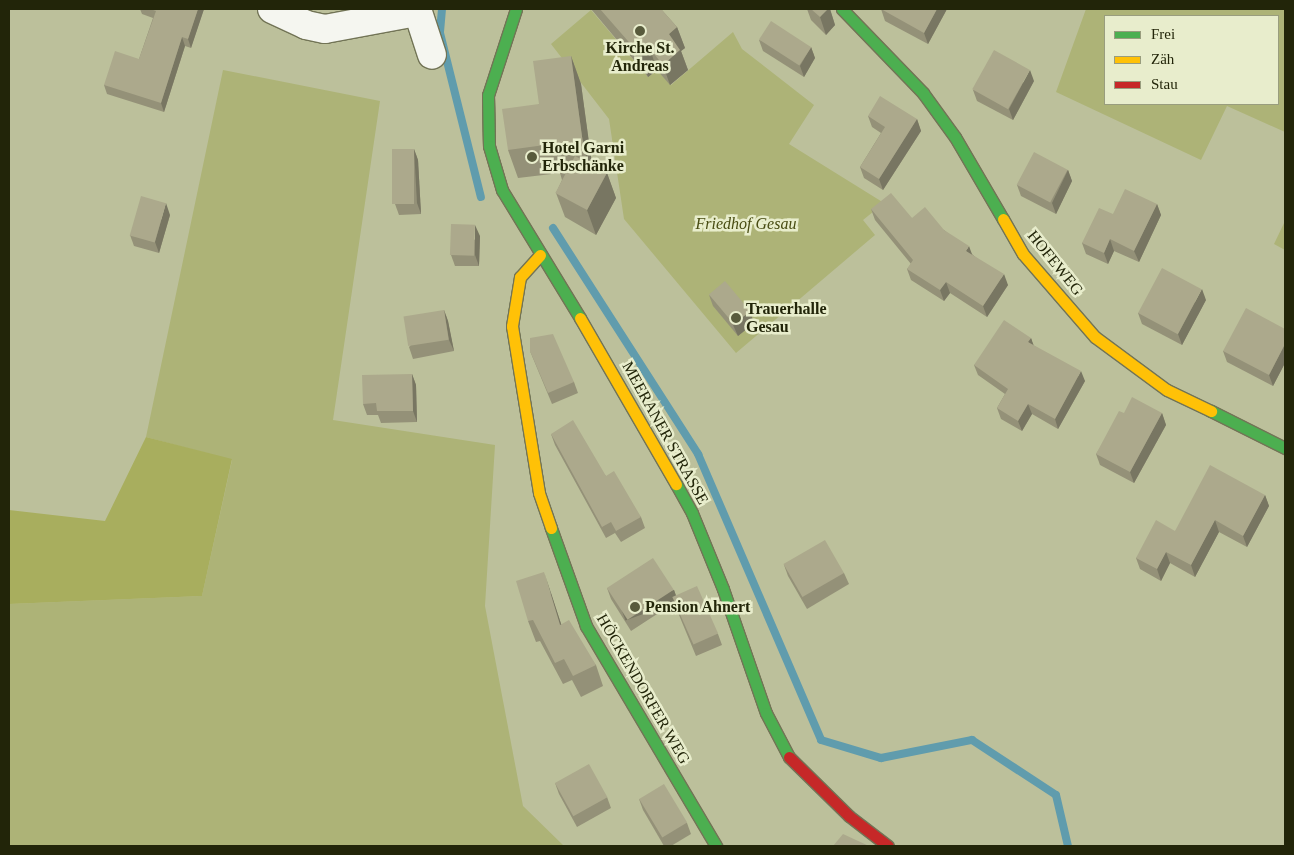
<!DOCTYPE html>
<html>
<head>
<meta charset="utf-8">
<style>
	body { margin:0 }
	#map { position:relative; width:1294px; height:855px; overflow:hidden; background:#bcc09b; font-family:Georgia,serif }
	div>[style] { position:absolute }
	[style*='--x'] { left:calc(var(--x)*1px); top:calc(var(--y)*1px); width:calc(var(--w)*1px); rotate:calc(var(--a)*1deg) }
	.green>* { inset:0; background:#adb377 }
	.forest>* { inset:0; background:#a8ae5e }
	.stream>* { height:8px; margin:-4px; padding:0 4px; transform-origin:4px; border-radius:4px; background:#609cad }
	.roads { filter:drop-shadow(1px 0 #727456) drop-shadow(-1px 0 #727456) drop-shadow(0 1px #727456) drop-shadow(0 -1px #727456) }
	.street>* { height:28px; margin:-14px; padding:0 14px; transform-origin:14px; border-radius:14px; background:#f5f6f0 }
	.fast>* { height:11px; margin:-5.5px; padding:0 5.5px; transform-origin:5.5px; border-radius:5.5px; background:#4caf50 }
	.slow>* { height:11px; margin:-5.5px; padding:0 5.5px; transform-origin:5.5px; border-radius:5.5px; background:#ffc107 }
	.jam>* { height:11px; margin:-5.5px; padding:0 5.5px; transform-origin:5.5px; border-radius:5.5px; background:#c62828 }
	.wall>* { inset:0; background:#949178 }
	.shaded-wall>* { inset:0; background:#787662; transform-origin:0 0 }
	.building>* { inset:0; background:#aca98c; transform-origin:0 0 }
	.dots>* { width:14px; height:14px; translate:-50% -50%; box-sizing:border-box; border:2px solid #e8edcc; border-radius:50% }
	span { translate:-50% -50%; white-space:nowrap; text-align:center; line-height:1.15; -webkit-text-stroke:5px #e8edcc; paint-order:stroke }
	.poi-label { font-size:16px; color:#222509; font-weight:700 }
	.left { translate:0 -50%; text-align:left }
	.park-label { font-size:16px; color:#484c12; font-style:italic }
	.street-label { font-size:16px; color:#222509 }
	.frame { position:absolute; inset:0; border:10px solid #222509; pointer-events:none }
	.legend { position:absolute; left:1104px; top:15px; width:175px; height:90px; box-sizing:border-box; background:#e8edcc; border:1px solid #999d7e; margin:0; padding:6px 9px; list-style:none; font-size:15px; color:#222509 }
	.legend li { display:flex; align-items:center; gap:10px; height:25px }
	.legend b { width:25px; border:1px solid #999d7e }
</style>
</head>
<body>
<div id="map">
	<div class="green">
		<i style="clip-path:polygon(evenodd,1086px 9px,1285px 9px,1285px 132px,1227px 106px,1201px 160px,1056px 92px,1086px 9px,1105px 16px,1278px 16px,1278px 104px,1105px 104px,1105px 16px)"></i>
		<i style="clip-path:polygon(591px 10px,648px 77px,657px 70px,671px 85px,733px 32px,742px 49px,814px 105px,789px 144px,884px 203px,863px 220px,875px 235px,736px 353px,624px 219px,609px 119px,551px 44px)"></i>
		<i style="clip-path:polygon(223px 70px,380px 101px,333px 420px,495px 445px,485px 606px,523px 806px,564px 846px,9px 846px,9px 604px,202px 596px,232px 460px,146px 437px)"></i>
		<i style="clip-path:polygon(1285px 221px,1285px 250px,1274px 244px)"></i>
	</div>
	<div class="forest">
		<i style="clip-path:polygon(146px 437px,232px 459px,202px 596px,9px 604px,9px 510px,105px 521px)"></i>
	</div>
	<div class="stream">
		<i style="--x:442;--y:9;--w:24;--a:95"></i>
		<i style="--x:440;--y:33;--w:169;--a:76"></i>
		<i style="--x:553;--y:228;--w:269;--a:57.3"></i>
		<i style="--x:698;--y:454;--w:311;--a:66.7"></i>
		<i style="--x:821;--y:740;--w:63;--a:16.7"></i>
		<i style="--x:881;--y:758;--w:93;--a:-11.2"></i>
		<i style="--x:972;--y:740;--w:100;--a:33.2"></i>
		<i style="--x:1056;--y:795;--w:52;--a:76.8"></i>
	</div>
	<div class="roads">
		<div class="street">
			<i style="--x:272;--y:9;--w:38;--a:25"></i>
			<i style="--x:306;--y:25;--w:19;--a:12"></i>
			<i style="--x:325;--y:29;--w:93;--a:-10.6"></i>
			<i style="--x:417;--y:9;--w:48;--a:71.9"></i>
		</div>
		<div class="fast">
			<i style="--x:516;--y:9;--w:90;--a:108"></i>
			<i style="--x:488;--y:95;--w:51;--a:88.9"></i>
			<i style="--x:489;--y:146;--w:46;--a:73.5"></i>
			<i style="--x:502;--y:190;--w:150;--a:58.6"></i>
			<i style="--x:842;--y:9;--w:117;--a:46"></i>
			<i style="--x:923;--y:93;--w:54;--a:54"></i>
			<i style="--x:955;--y:137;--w:95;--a:59.7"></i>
			<i style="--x:1211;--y:411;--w:83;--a:26.6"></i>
			<i style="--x:676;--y:484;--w:33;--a:61"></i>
			<i style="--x:692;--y:513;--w:82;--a:67.8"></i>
			<i style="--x:723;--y:589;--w:131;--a:70.9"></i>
			<i style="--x:766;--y:713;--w:50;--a:62.4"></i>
			<i style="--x:551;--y:528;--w:104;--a:70.3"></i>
			<i style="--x:586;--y:626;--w:256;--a:59.4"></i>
		</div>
		<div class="slow">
			<i style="--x:1003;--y:219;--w:40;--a:60.3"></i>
			<i style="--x:1023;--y:254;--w:110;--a:49.1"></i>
			<i style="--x:1095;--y:337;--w:89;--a:36.4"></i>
			<i style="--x:1167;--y:390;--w:49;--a:25.5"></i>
			<i style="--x:540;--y:255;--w:30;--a:132"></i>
			<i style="--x:520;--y:277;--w:50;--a:99.3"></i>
			<i style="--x:512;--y:326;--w:169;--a:80.8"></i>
			<i style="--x:539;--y:493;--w:37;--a:71"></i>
			<i style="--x:580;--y:318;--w:192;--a:60"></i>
		</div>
		<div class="jam">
			<i style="--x:789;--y:757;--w:84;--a:44.5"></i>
			<i style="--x:849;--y:816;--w:49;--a:37.6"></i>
		</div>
	</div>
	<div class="wall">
		<i style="clip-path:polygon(140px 9px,204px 9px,191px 48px,185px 46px,164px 112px,107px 94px,104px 85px,139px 59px,153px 18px,142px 14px)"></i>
		<i style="clip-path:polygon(591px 9px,661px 9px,677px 27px,685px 48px,681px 51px,688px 70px,670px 85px,657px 70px,648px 77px)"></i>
		<i style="clip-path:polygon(807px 9px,830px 9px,835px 25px,826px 35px,811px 20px)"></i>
		<i style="clip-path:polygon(881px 9px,947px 9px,928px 44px,885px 21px)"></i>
		<i style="clip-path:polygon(759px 40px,811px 47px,815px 58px,804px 77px,763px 51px)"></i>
		<i style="clip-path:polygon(571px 56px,581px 84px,592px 166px,607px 173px,616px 198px,596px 235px,565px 217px,556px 193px,562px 180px,560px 173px,518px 178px,508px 150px)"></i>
		<i style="clip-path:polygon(1034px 81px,1013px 120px,977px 101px,973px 90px)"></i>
		<i style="clip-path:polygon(868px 116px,917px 119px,921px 131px,883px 190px,864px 178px,860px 167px,881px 133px,872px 127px)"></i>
		<i style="clip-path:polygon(414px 149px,418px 160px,421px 214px,399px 215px,395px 204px)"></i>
		<i style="clip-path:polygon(1068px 170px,1072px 181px,1056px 214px,1021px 196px,1017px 185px)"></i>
		<i style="clip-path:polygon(1157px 204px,1161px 215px,1139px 262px,1114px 251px,1108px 264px,1086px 254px,1082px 243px,1113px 214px)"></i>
		<i style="clip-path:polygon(871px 209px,912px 218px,944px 230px,1008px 285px,987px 317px,950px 293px,944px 301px,911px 280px,907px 269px,911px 264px,875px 220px)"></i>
		<i style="clip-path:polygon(170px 215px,159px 253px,134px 246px,130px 235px)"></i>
		<i style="clip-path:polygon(480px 236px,479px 266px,455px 266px,451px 255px)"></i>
		<i style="clip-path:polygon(709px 295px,754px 323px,738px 336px,713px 306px)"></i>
		<i style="clip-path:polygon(1206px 300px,1182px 345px,1142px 324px,1138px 313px)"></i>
		<i style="clip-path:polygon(444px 310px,448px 321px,454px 351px,413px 359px,409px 347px)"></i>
		<i style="clip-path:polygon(1285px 329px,1285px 363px,1273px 386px,1227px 362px,1223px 351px)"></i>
		<i style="clip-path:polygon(1031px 338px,1033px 345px,1085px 381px,1058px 429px,1032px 414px,1022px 431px,1001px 419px,997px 408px,1005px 394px,978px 375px,974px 365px)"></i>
		<i style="clip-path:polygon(530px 351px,574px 382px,578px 393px,552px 404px)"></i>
		<i style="clip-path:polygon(412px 374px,416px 385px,417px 422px,381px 423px,378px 415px,367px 415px,363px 404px)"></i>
		<i style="clip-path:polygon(1124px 413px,1162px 413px,1166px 425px,1134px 483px,1100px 465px,1096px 454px)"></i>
		<i style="clip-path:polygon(551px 434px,606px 476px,641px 517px,645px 528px,621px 542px,615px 533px,606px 538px,555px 445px)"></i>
		<i style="clip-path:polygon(1265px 495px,1269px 506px,1247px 547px,1219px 532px,1195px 577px,1170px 563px,1161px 581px,1140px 569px,1136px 558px,1175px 531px)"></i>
		<i style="clip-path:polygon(784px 565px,844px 573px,849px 584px,807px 609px,788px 576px)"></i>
		<i style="clip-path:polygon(607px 588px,674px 590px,676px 596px,718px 634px,722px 645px,696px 656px,674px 603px,631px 631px,611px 599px)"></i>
		<i style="clip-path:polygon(551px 593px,561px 624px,596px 665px,603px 686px,581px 697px,572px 680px,563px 684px,540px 641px,536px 642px,528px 621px)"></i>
		<i style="clip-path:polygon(555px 783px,607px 797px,611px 808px,577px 827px,559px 794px)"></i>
		<i style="clip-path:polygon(639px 799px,687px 823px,691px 834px,671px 846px,664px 846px,643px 810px)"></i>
	</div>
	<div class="shaded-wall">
		<i style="clip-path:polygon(198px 9px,204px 9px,191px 48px,188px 39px)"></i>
		<i style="clip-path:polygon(826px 9px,830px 9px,835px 25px,826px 35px,820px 17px)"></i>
		<i style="clip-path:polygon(937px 9px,947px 9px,928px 44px,924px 33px)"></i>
		<i style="clip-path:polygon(677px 27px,685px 48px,681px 51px,688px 70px,670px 85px,663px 65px,669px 34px)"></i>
		<i style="clip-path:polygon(182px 37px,185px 46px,164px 112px,161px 103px)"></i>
		<i style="clip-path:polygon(811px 47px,815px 58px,804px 77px,800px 66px)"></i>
		<i style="clip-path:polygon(650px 49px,657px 70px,648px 77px,641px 56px)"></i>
		<i style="clip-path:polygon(571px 56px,581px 84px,594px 179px,584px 151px)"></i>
		<i style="clip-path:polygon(1030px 70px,1034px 81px,1013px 120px,1009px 109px)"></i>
		<i style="clip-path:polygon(917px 119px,921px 131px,883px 190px,879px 179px)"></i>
		<i style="clip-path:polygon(414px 149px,418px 160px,421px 214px,417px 203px)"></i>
		<i style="clip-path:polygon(1068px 170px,1072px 181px,1056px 214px,1052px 203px)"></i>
		<i style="clip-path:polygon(607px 173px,616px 198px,596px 235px,587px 210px)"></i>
		<i style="clip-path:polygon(166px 203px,170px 215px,159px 253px,155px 242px)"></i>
		<i style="clip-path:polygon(1157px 204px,1161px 215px,1139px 262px,1134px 251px)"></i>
		<i style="clip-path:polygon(475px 225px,480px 236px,479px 266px,475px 255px)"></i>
		<i style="clip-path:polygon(1110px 239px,1114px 251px,1108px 264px,1104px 253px)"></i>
		<i style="clip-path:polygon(969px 246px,973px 257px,966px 251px)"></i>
		<i style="clip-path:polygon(1004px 274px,1008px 285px,987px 317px,983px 306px)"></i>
		<i style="clip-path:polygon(946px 282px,950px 293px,944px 301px,940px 290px)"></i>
		<i style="clip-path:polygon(1202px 289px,1206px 300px,1182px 345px,1178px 334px)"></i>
		<i style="clip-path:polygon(444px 310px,448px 321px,454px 351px,449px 340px)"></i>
		<i style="clip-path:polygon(750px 311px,754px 323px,738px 336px,733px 325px)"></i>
		<i style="clip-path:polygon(1031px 338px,1035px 349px,1028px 342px)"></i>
		<i style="clip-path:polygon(1285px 344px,1285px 363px,1273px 386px,1269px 375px)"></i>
		<i style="clip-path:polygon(1081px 371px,1085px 381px,1058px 429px,1055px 419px)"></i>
		<i style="clip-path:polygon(412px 374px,416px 385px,417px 422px,413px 411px)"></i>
		<i style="clip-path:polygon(1028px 404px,1032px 414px,1022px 431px,1018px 421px)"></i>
		<i style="clip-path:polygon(1162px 413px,1166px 425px,1134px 483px,1130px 472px)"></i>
		<i style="clip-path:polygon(1265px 495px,1269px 506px,1247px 547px,1243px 536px)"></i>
		<i style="clip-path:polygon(1215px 520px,1219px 532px,1195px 577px,1191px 565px)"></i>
		<i style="clip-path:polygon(1166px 552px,1170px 563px,1161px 581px,1157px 569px)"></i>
		<i style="clip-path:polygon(544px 572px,551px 593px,568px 645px,560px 625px)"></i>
		<i style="left:674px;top:590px;width:12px;height:56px;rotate:70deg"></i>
	</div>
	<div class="building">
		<i style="clip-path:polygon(150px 9px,198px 9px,188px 39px,182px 37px,161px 103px,104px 85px,115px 51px,139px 59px,156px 11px)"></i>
		<i style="clip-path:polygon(600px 9px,661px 9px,677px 27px,669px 34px,680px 50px,663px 65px,650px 49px,641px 56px)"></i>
		<i style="clip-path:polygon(811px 9px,828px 9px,820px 17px)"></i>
		<i style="clip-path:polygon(881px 9px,937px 9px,924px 33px)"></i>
		<i style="left:771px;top:21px;width:48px;height:22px;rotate:33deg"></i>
		<i style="left:994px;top:50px;width:41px;height:45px;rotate:29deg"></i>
		<i style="clip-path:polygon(571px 56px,584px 151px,553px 156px,552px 144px,508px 150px,502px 109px,539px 104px,533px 61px)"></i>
		<i style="clip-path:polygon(880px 96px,917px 119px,879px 179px,860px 167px,885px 127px,868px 116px)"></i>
		<i style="left:392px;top:149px;width:22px;height:55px"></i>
		<i style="left:1034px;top:152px;width:38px;height:37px;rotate:28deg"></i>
		<i style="left:575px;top:156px;width:36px;height:42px;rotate:28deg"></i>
		<i style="clip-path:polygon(1125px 189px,1157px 204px,1134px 251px,1110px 239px,1104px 253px,1082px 243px,1099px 208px,1113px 214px)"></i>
		<i style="clip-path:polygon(891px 193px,912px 218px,925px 207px,944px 230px,969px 246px,966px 251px,1004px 274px,983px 306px,946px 282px,940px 290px,907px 269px,913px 260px,871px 209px)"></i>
		<i style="left:141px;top:196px;width:26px;height:41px;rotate:16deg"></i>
		<i style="left:451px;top:224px;width:24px;height:31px;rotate:2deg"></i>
		<i style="left:1162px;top:268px;width:45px;height:51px;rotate:28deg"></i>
		<i style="left:725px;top:281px;width:39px;height:21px;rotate:50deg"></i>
		<i style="clip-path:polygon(1246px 308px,1285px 329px,1285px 344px,1269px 375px,1223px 351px)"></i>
		<i style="left:444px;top:310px;width:30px;height:41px;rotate:81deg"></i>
		<i style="clip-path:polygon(1004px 320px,1031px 338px,1028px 342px,1081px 371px,1055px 419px,1028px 404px,1018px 421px,997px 408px,1008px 389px,974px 365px)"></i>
		<i style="clip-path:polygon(553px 334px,574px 382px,548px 393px,530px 351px,530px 338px)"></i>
		<i style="clip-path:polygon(412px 374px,413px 411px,377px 411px,376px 403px,363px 404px,362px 375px)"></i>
		<i style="clip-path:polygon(1132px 397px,1162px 413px,1130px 472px,1096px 454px,1119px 411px,1124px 413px)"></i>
		<i style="clip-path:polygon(573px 420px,606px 476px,614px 471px,641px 517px,616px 531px,611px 522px,602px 527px,551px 434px)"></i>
		<i style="clip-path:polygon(1210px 465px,1265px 495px,1243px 536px,1215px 520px,1191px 565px,1166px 552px,1157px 569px,1136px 558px,1156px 520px,1175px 531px)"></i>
		<i style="left:825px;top:540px;width:38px;height:48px;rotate:60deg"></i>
		<i style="left:653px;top:558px;width:38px;height:55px;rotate:57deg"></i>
		<i style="clip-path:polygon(544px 572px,560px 625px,569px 620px,596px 665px,573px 676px,564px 659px,555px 663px,533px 620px,528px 621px,516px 581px)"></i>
		<i style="left:697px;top:586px;width:52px;height:27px;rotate:66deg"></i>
		<i style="left:589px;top:764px;width:38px;height:39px;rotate:61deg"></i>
		<i style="left:664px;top:784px;width:45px;height:29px;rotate:59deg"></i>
		<i style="clip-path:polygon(843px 834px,869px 846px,833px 846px)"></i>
	</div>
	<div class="dots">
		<i style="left:640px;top:31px;background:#585b3c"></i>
		<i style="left:532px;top:157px;background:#585b3c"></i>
		<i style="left:736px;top:318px;background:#585b3c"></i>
		<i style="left:635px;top:607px;background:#585b3c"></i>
	</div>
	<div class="poi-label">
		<span style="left:640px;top:57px">Kirche St.<br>Andreas</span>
		<span class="left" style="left:542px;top:157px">Hotel Garni<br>Erbschänke</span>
		<span class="left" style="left:746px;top:318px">Trauerhalle<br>Gesau</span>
		<span class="left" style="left:645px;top:607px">Pension Ahnert</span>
	</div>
	<div class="park-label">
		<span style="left:746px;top:224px">Friedhof Gesau</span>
	</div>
	<div class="street-label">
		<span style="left:1055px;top:263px;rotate:51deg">HOFEWEG</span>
		<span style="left:665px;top:433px;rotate:61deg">MEERANER STRASSE</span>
		<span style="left:643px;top:689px;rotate:60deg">HÖCKENDORFER WEG</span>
	</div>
	<div class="frame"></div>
	<ul class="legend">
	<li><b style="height:6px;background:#4caf50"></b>Frei</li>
	<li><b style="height:6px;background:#ffc107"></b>Zäh</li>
	<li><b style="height:6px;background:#c62828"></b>Stau</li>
	</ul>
</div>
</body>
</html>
